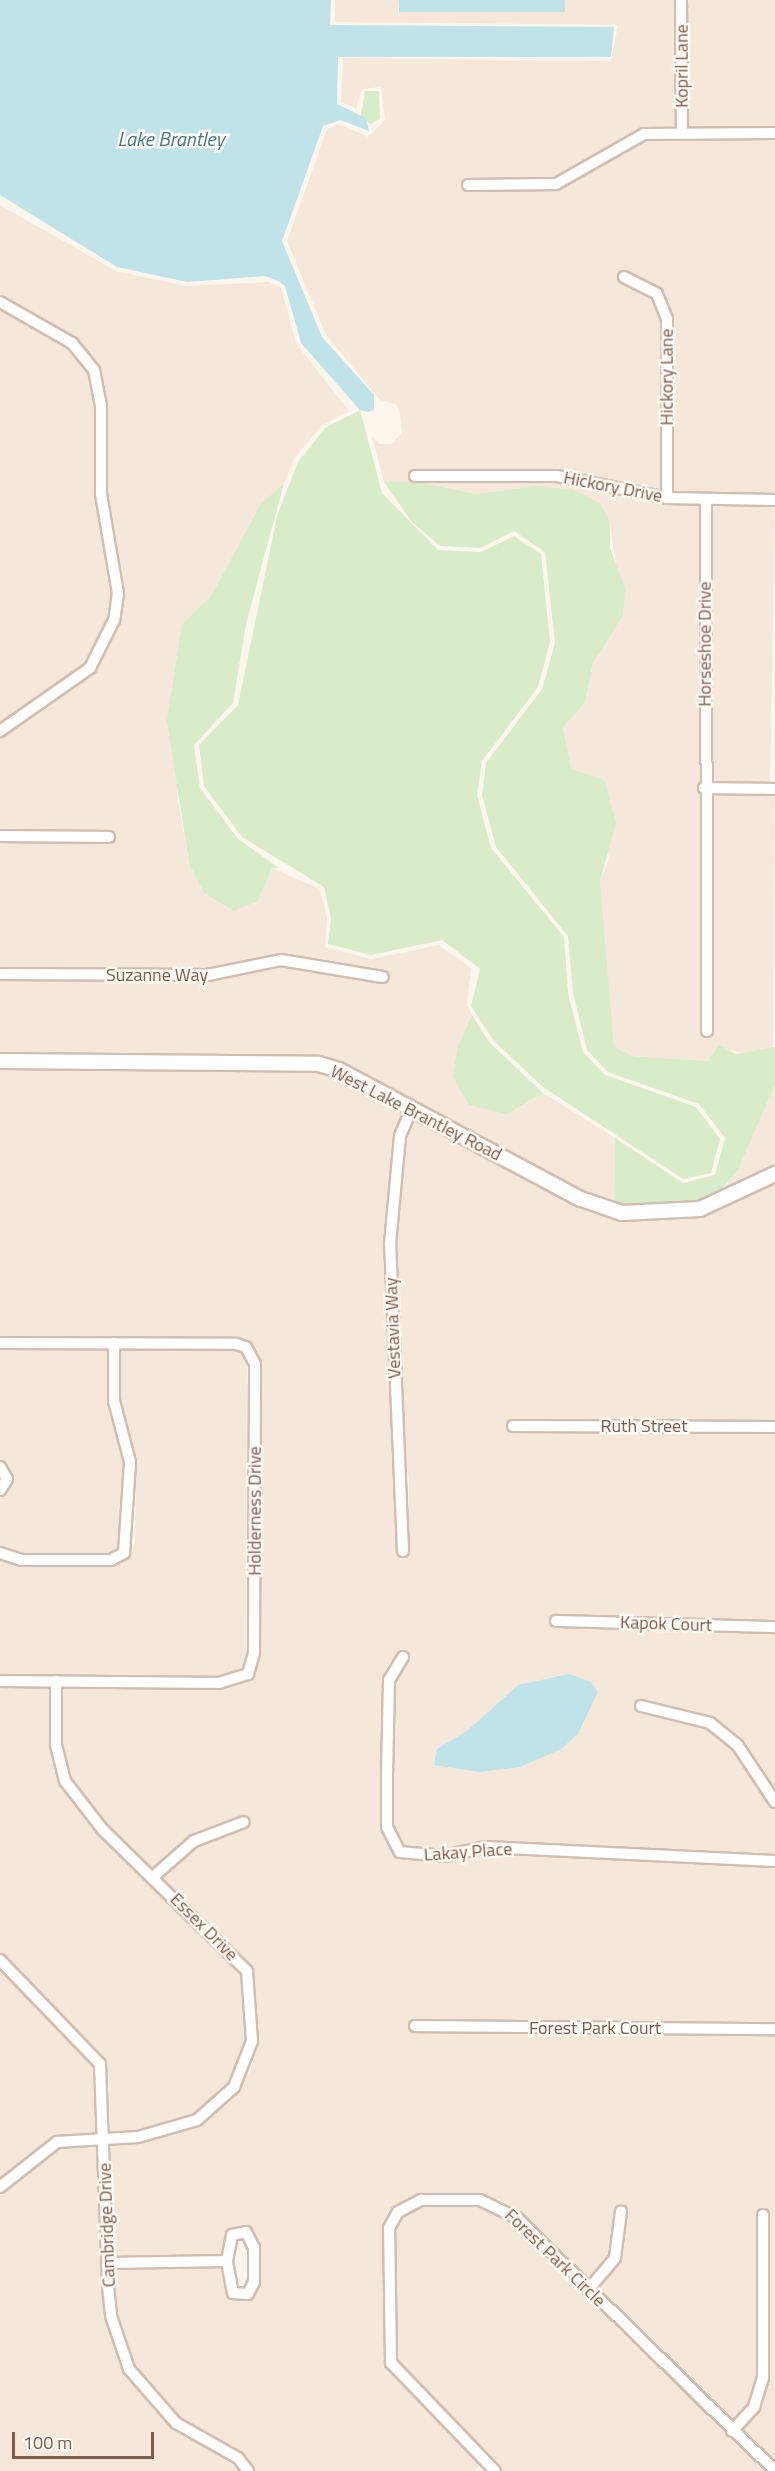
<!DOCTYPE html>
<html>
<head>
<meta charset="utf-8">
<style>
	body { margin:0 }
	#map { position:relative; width:775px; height:2471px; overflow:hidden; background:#fdf6ec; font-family:"Titillium Web",sans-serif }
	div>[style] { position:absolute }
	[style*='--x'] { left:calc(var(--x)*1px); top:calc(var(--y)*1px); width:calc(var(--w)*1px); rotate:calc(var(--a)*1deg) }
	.residential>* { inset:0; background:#f5e8da; transform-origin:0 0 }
	.green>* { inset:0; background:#d8ecc9 }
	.water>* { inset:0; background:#bfe3e8; transform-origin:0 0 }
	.roads { filter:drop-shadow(2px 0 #d1beb0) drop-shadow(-2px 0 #d1beb0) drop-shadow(0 2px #d1beb0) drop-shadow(0 -2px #d1beb0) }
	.street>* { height:10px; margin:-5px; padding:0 5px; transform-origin:5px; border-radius:5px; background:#fff }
	.secondary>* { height:14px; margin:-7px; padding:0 7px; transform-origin:7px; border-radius:7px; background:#fff }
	span { translate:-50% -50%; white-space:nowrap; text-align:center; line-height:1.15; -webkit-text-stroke:5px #fffaf3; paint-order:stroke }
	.street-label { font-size:18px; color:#7a5c4d }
	.water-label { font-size:20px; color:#437c86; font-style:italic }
	.scale { position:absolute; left:12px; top:2432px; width:142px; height:27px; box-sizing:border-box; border:3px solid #7a5c4d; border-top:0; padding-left:8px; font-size:18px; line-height:21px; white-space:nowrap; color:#7a5c4d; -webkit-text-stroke:4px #fffaf3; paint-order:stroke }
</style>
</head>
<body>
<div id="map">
	<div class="residential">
		<i style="clip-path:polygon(335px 0,399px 0,398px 12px,565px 12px,565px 0,676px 0,676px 127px,627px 135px,555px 179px,463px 180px,462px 190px,558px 188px,646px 139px,775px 138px,775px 495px,673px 494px,672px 318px,660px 290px,621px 271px,617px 280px,652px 297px,661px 319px,662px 492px,557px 472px,410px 471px,410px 481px,556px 481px,662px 503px,700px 504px,702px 1035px,713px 1035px,709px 793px,775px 794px,773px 1049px,753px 1054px,719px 1049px,708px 1061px,631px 1056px,614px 1047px,600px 914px,600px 882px,609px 857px,571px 770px,563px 727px,585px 703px,593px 663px,623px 616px,610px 522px,536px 486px,476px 494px,419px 482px,384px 482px,372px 437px,380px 444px,392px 444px,402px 432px,400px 414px,396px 404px,380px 400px,326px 335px,287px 241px,327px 129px,339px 124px,368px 137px,385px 120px,381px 87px,362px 89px,356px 108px,341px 102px,343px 58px,611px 61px,618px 25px,335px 22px)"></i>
		<i style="left:687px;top:0;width:88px;height:127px"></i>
		<i style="clip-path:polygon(0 205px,116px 271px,186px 286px,269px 282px,281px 288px,297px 345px,349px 411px,322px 425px,294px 459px,284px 483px,260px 505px,211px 596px,182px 624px,177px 795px,189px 863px,258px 901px,272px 868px,320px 889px,327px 918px,325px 947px,371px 959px,439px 945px,471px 968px,467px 1005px,472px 1015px,458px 1045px,507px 1114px,543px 1093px,615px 1138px,614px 1204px,583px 1195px,342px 1065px,0 1056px,0 979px,208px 980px,280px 965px,387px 983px,389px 974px,280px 955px,207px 970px,0 970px,0 841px,114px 842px,115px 833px,0 831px,0 737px,94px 672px,119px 622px,123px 594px,106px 493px,105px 384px,90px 353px,75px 339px,0 296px)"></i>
		<i style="clip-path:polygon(0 307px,68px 347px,88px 371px,95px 407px,95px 494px,112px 593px,108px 619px,86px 665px,0 724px)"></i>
		<i style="left:711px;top:504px;width:64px;height:280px;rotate:1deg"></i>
		<i style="clip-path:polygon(evenodd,0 1066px,317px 1069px,405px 1110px,391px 1159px,385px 1244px,398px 1556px,408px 1556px,409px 1481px,401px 1415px,396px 1244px,402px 1160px,414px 1115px,620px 1218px,661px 1220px,702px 1214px,775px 1180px,775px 1422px,508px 1422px,508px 1431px,775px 1432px,775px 1622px,551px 1616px,550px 1625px,775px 1632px,775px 2024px,410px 2021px,410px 2031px,775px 2034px,775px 2464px,739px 2431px,759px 2409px,769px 2379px,768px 2210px,758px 2210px,758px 2378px,749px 2405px,732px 2423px,595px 2290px,621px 2259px,626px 2206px,615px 2206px,610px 2256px,588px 2283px,522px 2214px,499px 2199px,421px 2195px,392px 2209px,384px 2228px,386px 2364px,481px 2464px,474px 2471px,253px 2471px,243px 2455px,180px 2419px,134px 2367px,117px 2315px,113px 2268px,222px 2266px,231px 2298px,249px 2298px,258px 2289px,257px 2236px,246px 2227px,227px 2234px,222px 2256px,113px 2258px,111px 2142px,155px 2138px,200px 2124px,232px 2100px,251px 2069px,258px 2041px,252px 1969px,161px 1876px,207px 1839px,251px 1825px,247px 1816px,202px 1830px,154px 1869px,107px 1826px,70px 1779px,62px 1744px,61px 1686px,232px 1687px,253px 1675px,260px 1653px,261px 1365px,250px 1344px,236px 1339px,0 1339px,0 1066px,518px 1685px,585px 1721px,578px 1734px,468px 1769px,437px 1749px,468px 1730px,518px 1685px)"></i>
		<i style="clip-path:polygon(775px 1085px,775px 1168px,720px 1193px,738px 1170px)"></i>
		<i style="clip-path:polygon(0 1348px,109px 1348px,109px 1401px,125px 1462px,120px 1551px,110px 1556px,21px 1556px,0 1547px,0 1497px,13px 1481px,10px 1468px,0 1462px)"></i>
		<i style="clip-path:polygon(120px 1348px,235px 1349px,247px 1356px,246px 1665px,219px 1678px,0 1676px,0 1559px,21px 1565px,111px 1565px,128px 1557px,135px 1542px,136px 1462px,120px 1400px)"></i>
		<i style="clip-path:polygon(0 1686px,50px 1686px,52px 1759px,71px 1802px,242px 1973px,247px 2041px,230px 2085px,194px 2115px,152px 2129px,110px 2132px,109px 2075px,98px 2050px,0 1953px)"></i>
		<i style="clip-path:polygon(0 1967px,95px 2066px,99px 2133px,54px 2138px,0 2180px)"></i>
		<i style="clip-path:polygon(100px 2142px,106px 2316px,124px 2371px,172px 2426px,242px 2471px,0 2471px,0 2194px,59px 2147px)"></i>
		<i style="clip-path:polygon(480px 2204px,514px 2221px,767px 2471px,502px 2471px,402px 2370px,394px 2349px,395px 2229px,402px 2215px,422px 2205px)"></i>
	</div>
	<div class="green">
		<i style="clip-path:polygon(365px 91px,379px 91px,380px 119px,370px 124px,361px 115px)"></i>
		<i style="clip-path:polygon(360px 410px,382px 493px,438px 550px,481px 552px,514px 536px,541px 554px,550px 642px,538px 687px,482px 761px,477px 795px,491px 848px,564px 937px,568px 993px,583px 1052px,605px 1075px,696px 1107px,720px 1139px,711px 1173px,683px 1179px,543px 1087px,493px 1040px,471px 1006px,480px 969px,442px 940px,371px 955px,328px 944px,331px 918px,324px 887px,242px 837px,204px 786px,199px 745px,238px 705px,277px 516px,298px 462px,325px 428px)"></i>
		<i style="clip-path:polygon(384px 482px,419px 482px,476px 494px,536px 486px,574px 490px,600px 503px,610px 522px,610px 548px,625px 588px,623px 616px,593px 663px,585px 703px,563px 727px,571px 769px,604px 780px,616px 822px,600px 882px,614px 1047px,632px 1056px,708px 1061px,719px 1045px,736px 1054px,775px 1047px,775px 1085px,738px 1170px,716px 1196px,687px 1207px,642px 1210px,614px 1205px,615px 1138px,683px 1183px,715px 1175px,725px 1138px,699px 1104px,608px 1072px,587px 1050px,573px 993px,568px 936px,496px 847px,482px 795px,486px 763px,542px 689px,555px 643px,545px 552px,514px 531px,480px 548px,440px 546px,411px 521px)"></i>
		<i style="clip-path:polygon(284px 483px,246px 624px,233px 703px,194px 745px,200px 788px,238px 839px,279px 868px,272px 868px,258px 901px,234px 911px,204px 893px,189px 863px,167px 721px,182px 624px,211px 596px,260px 505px)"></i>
		<i style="clip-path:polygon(472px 1015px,489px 1042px,543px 1093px,507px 1114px,469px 1105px,453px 1077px,458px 1045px)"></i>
	</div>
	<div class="water">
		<i style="clip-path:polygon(0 0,331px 0,330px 25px,614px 27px,611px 57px,338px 57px,337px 104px,366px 118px,369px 131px,340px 120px,323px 126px,282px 241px,322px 337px,374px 395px,374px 410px,368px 412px,360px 410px,301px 343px,285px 286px,278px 281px,265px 276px,187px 282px,117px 267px,0 195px)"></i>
		<i style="left:399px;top:0;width:166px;height:12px"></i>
		<i style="clip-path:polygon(569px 1674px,591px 1682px,598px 1692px,578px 1734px,561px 1749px,520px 1767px,479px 1772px,434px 1765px,437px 1749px,468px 1730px,518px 1685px)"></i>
	</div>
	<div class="roads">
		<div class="street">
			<i style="--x:681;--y:0;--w:132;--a:89.6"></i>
			<i style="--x:468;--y:185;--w:88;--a:-0.7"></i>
			<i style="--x:556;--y:184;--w:101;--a:-29.6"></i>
			<i style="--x:644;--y:134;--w:131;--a:-0.4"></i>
			<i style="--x:624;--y:277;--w:37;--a:27"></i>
			<i style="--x:657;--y:294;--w:27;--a:68"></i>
			<i style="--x:667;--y:319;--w:179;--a:90"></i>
			<i style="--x:0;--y:302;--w:83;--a:29.7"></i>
			<i style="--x:72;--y:343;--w:35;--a:51"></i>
			<i style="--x:94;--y:370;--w:37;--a:79"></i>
			<i style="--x:101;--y:406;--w:88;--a:90"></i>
			<i style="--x:101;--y:494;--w:100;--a:80.3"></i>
			<i style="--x:118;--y:593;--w:27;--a:98"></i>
			<i style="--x:114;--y:620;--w:54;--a:116.6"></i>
			<i style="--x:90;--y:668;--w:110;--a:145"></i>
			<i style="--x:415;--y:476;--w:142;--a:0"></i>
			<i style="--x:557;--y:476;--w:112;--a:11.3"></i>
			<i style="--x:667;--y:498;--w:108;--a:1.1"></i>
			<i style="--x:706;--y:499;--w:532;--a:89.89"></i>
			<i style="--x:704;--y:788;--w:71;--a:0.8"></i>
			<i style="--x:0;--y:836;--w:109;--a:0.5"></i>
			<i style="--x:0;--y:974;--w:208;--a:0.3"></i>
			<i style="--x:208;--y:975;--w:75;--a:-11.6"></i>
			<i style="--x:281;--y:960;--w:103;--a:9.5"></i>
			<i style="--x:0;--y:1343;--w:236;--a:0.2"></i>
			<i style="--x:236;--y:1344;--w:10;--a:17"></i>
			<i style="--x:246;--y:1347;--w:19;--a:62"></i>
			<i style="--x:255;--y:1364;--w:289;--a:90.2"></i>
			<i style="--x:254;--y:1653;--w:22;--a:106"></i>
			<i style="--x:248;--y:1674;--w:30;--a:163"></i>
			<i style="--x:219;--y:1683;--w:219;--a:-179.5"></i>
			<i style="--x:513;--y:1426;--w:262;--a:0.2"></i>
			<i style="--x:0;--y:1467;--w:14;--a:60"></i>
			<i style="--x:7;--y:1479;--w:13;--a:122"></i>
			<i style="--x:403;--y:1551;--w:307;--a:-92.4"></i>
			<i style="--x:390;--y:1244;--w:108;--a:-84.7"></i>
			<i style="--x:400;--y:1136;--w:30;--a:-67"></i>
			<i style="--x:0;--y:1553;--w:22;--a:18"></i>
			<i style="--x:21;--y:1560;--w:90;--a:0"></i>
			<i style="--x:111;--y:1560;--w:15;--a:-28"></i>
			<i style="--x:124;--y:1553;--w:91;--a:-86.2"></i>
			<i style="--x:130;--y:1462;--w:63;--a:-104.7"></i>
			<i style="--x:114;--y:1401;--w:58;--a:-90"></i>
			<i style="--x:556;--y:1621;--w:219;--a:1.6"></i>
			<i style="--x:403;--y:1657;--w:27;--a:121"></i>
			<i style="--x:389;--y:1680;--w:93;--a:91.2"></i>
			<i style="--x:387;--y:1773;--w:54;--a:90"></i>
			<i style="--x:387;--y:1827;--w:28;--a:63"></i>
			<i style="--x:400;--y:1852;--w:44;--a:5.2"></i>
			<i style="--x:444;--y:1856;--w:43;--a:-12.1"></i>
			<i style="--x:486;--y:1847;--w:289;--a:2.8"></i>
			<i style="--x:641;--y:1706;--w:71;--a:13.8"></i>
			<i style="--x:710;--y:1723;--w:36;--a:39"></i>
			<i style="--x:738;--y:1746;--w:67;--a:56.5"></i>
			<i style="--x:154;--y:1876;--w:53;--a:-41.2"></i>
			<i style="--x:194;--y:1841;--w:53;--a:-20.8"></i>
			<i style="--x:0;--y:1960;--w:144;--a:46.1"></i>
			<i style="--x:100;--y:2064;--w:222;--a:87.9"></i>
			<i style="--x:108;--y:2286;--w:30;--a:84"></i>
			<i style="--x:111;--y:2316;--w:56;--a:71.2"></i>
			<i style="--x:129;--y:2369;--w:72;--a:49"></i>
			<i style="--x:176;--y:2423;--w:71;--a:29.4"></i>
			<i style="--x:238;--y:2458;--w:16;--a:52"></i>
			<i style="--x:415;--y:2026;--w:360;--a:0.5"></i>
			<i style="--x:0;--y:2187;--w:73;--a:-38.3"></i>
			<i style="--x:57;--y:2142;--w:81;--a:-3.5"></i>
			<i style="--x:138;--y:2137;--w:61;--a:-16.1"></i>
			<i style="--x:197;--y:2120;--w:50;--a:-41.7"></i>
			<i style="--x:234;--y:2087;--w:49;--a:-68.6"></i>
			<i style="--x:252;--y:2041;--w:70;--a:-94.1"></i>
			<i style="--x:247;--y:1971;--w:202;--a:-135.6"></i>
			<i style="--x:103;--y:1830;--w:62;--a:-127.8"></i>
			<i style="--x:65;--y:1781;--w:38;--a:-104"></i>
			<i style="--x:56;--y:1744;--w:63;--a:-90"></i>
			<i style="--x:108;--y:2263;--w:119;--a:-1"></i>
			<i style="--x:227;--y:2261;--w:26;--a:-79"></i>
			<i style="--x:232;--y:2235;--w:14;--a:-12"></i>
			<i style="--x:246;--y:2232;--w:18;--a:63"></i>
			<i style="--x:254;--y:2248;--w:34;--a:90"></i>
			<i style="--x:254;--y:2282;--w:13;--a:117"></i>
			<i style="--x:248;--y:2294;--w:15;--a:-176"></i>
			<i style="--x:233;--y:2293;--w:33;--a:-101"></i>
			<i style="--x:588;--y:2290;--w:42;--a:-49.8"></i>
			<i style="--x:615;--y:2258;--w:47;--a:-82.7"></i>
			<i style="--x:732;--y:2431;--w:33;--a:-47"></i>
			<i style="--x:754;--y:2407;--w:30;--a:-73"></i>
			<i style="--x:763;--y:2378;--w:163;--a:-90"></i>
			<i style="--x:495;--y:2471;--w:150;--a:-133.9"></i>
			<i style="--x:391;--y:2363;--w:135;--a:-90.8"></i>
			<i style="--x:389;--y:2228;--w:18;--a:-61"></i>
			<i style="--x:398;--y:2212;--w:26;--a:-28"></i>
			<i style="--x:421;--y:2200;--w:59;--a:0"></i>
			<i style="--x:480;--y:2200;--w:41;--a:25.9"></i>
			<i style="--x:517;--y:2218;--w:361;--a:44.4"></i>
		</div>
		<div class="secondary">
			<i style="--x:0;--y:1061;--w:319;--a:0.5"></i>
			<i style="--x:319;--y:1064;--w:21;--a:17"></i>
			<i style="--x:339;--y:1070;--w:274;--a:28.1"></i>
			<i style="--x:581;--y:1199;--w:43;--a:18.9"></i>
			<i style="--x:622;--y:1213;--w:78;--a:-2.9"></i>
			<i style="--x:700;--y:1209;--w:83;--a:-25"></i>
		</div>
	</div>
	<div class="street-label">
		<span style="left:682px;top:66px;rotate:-90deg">Kopril Lane</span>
		<span style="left:667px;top:377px;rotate:-90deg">Hickory Lane</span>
		<span style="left:613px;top:487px;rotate:11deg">Hickory Drive</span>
		<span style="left:705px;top:644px;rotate:-90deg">Horseshoe Drive</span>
		<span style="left:157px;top:975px">Suzanne Way</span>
		<span style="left:416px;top:1113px;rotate:27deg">West Lake Brantley Road</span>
		<span style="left:393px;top:1328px;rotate:-92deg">Vestavia Way</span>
		<span style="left:644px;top:1426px">Ruth Street</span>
		<span style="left:255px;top:1511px;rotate:-90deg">Holderness Drive</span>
		<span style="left:666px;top:1624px;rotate:2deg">Kapok Court</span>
		<span style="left:468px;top:1852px;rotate:-4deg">Lakay Place</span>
		<span style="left:204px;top:1927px;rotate:45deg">Essex Drive</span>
		<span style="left:595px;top:2028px">Forest Park Court</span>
		<span style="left:107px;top:2225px;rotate:-92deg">Cambridge Drive</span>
		<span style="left:555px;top:2258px;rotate:44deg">Forest Park Circle</span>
	</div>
	<div class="water-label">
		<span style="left:171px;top:138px">Lake Brantley</span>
	</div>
	<div class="scale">100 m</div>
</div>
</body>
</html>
